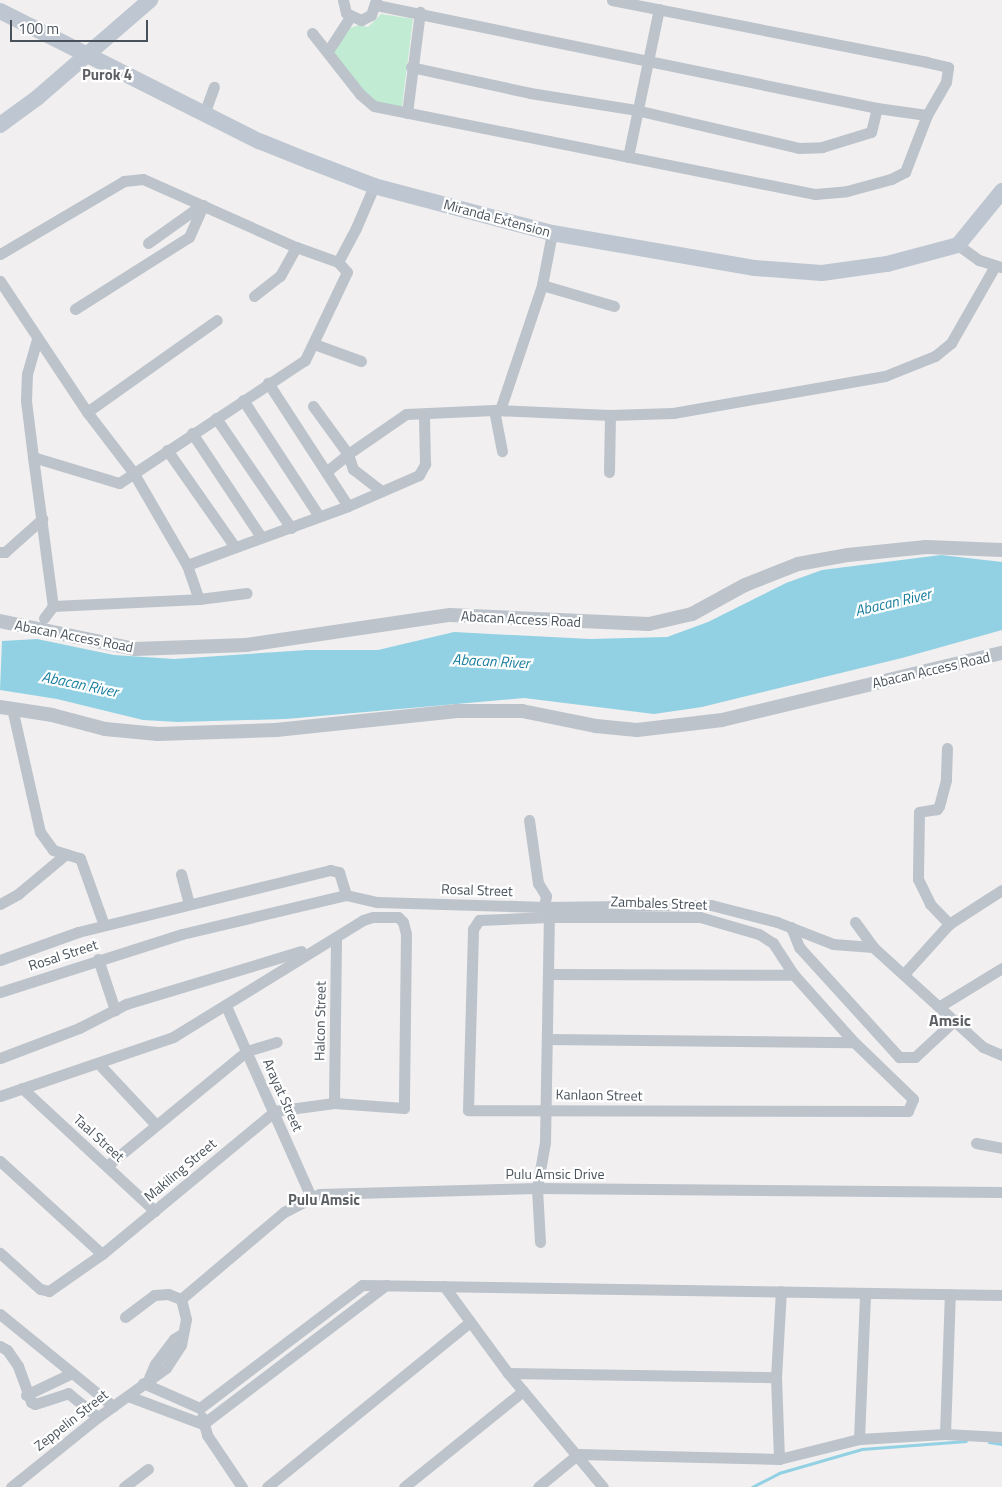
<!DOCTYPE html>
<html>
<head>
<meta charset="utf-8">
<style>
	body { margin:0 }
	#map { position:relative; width:1002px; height:1487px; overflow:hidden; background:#f1efef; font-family:"Titillium Web",sans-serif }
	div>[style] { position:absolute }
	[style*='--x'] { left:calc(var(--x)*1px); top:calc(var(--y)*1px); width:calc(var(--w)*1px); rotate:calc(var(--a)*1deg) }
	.green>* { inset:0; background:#c1ebd2 }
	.water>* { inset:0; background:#92d1e4 }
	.stream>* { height:2.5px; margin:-1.25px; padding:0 1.25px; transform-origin:1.25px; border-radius:1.25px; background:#92d1e4 }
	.minor>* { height:11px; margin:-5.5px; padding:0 5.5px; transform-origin:5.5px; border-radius:5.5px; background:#bcc3cb }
	.tertiary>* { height:14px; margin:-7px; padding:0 7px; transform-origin:7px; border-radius:7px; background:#bcc3cb }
	.secondary>* { height:16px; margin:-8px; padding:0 8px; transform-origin:8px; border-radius:8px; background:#bec7d1 }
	span { translate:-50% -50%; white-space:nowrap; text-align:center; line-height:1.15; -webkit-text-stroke:4.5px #fff; paint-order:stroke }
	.street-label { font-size:14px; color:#49525b }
	.neighbourhood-label { font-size:15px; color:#5c5f63; font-weight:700 }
	.water-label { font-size:15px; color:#197e9d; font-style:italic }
	.quarter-label { font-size:16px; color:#5c5f63; font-weight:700 }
	.scale { position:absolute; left:10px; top:20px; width:138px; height:22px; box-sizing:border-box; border:2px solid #49525b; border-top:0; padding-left:6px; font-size:15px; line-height:18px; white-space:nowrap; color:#49525b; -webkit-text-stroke:4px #fff; paint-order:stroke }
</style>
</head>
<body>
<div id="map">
	<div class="green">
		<i style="clip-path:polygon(381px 14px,413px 19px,402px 107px,374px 103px,333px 52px,348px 29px,359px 25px,368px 27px)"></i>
	</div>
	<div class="water">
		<i style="clip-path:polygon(941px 555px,1002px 562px,1002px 630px,902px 658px,702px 707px,654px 714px,524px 698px,286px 719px,178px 722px,143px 720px,57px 699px,0 690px,2px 641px,37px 639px,114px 655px,174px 659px,307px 650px,378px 650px,454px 632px,590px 639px,667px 637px,708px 622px,786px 583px,822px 570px)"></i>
	</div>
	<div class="stream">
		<i style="--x:989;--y:1442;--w:13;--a:9"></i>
		<i style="--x:752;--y:1487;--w:30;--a:-27"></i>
		<i style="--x:779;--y:1473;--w:86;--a:-16.1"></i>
		<i style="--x:862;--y:1449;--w:104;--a:-4.4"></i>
	</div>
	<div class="minor">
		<i style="--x:343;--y:0;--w:13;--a:77"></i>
		<i style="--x:346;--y:13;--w:17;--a:25"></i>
		<i style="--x:361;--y:20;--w:11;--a:-27"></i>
		<i style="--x:371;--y:15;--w:16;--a:-72"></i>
		<i style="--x:376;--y:5;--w:511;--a:11.62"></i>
		<i style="--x:877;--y:108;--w:50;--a:8"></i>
		<i style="--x:312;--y:33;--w:78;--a:51.8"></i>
		<i style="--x:360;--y:94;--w:18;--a:41"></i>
		<i style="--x:374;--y:106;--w:450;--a:11.3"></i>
		<i style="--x:815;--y:194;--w:32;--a:-5"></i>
		<i style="--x:847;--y:191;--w:46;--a:-15.3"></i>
		<i style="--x:891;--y:179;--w:16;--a:-27"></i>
		<i style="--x:905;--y:172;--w:61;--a:-68.9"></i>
		<i style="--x:927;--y:115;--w:38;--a:-60"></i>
		<i style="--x:946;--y:82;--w:15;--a:-82"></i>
		<i style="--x:948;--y:67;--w:22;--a:-167"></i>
		<i style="--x:927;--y:62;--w:321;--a:-168.9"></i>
		<i style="--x:328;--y:51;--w:40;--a:-57.1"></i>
		<i style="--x:411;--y:67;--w:122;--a:12.3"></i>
		<i style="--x:530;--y:93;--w:107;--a:9.1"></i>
		<i style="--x:636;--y:110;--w:167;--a:13.1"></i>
		<i style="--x:799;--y:148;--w:23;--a:-2"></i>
		<i style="--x:822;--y:147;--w:51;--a:-17"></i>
		<i style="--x:871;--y:132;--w:25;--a:-76"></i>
		<i style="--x:407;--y:113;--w:102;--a:-82.7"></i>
		<i style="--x:204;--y:114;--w:29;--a:-70"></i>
		<i style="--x:628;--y:157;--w:151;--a:-78.2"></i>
		<i style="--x:148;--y:243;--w:55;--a:-35.4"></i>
		<i style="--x:193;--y:211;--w:9;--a:-13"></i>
		<i style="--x:958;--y:245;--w:26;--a:36"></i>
		<i style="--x:979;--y:260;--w:23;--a:18"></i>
		<i style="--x:0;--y:254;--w:144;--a:-30.5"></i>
		<i style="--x:124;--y:181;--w:19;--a:-6"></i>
		<i style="--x:143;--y:179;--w:167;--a:24"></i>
		<i style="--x:296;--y:247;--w:45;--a:19.7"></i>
		<i style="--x:338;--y:262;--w:13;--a:48"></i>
		<i style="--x:347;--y:272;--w:98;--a:115.5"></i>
		<i style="--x:305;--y:360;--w:223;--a:146.5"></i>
		<i style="--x:119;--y:483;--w:90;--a:-163.2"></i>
		<i style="--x:33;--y:457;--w:56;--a:-97.1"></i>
		<i style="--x:26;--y:401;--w:27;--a:-88"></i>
		<i style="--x:27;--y:374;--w:37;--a:-74"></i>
		<i style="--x:338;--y:262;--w:38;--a:-62"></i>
		<i style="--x:356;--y:228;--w:46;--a:-66.8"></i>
		<i style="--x:0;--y:281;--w:157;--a:56.4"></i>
		<i style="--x:87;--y:412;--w:76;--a:52.5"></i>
		<i style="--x:133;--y:472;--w:108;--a:59.9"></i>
		<i style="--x:187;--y:565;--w:36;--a:71"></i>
		<i style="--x:199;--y:599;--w:48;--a:-7.1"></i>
		<i style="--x:542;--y:285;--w:75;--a:16.3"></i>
		<i style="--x:254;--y:296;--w:33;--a:-38"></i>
		<i style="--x:280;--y:276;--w:33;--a:-61"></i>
		<i style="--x:75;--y:309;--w:135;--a:-32.3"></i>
		<i style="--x:189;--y:237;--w:35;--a:-66"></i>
		<i style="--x:314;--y:344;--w:50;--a:19.9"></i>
		<i style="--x:243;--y:400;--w:139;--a:56.8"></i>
		<i style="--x:313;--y:406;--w:59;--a:53.9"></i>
		<i style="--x:348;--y:454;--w:70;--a:-34.6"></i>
		<i style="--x:406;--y:414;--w:88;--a:-2.6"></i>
		<i style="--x:494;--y:410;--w:116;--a:2.5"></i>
		<i style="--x:610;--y:415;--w:63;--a:-1.8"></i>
		<i style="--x:673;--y:413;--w:215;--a:-9.9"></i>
		<i style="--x:885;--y:376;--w:54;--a:-21.8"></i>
		<i style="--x:935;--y:356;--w:21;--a:-39"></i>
		<i style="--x:951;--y:343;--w:89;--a:-60.3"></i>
		<i style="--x:494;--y:410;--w:42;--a:79"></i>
		<i style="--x:500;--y:410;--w:132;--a:-71.4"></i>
		<i style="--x:542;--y:285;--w:53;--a:-79.1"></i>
		<i style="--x:87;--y:412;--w:159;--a:-35.3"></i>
		<i style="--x:216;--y:418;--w:133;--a:55.7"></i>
		<i style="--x:192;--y:433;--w:125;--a:56.4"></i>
		<i style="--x:167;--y:450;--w:118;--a:55"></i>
		<i style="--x:33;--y:457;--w:150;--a:82.4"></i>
		<i style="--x:326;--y:472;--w:28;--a:-39"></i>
		<i style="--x:348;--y:454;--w:16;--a:72"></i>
		<i style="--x:353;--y:469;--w:34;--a:38"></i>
		<i style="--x:609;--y:472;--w:57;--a:-89"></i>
		<i style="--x:348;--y:506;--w:77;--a:-23.6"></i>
		<i style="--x:419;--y:475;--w:13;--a:-61"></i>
		<i style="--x:425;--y:464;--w:49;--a:-91.2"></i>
		<i style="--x:0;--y:552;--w:5;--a:0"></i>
		<i style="--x:5;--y:552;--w:50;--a:-41.7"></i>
		<i style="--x:187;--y:565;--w:171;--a:-20.1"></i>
		<i style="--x:348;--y:506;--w:147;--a:-123"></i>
		<i style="--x:44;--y:618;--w:15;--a:-53"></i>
		<i style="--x:53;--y:606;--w:146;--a:-2.7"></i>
		<i style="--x:12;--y:708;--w:127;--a:77.3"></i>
		<i style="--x:40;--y:832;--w:22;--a:54"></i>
		<i style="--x:53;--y:850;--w:28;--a:17"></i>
		<i style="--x:80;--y:858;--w:71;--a:70.3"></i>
		<i style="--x:947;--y:748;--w:32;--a:92"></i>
		<i style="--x:946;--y:780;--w:27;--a:105"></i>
		<i style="--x:939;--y:806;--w:4;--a:124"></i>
		<i style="--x:937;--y:809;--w:18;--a:171"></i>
		<i style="--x:919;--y:812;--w:67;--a:90.9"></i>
		<i style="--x:918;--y:879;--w:28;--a:64"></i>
		<i style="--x:930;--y:904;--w:28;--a:46"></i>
		<i style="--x:529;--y:820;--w:64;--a:81.9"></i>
		<i style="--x:538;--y:883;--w:15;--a:58"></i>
		<i style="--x:546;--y:896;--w:11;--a:100"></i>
		<i style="--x:181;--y:874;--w:30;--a:75"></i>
		<i style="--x:0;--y:904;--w:21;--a:-29"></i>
		<i style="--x:18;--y:894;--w:62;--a:-39.8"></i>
		<i style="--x:549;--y:917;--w:151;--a:0"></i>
		<i style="--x:700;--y:917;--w:61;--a:16.1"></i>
		<i style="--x:759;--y:934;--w:17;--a:33"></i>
		<i style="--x:773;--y:943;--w:38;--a:57"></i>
		<i style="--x:794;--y:975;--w:90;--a:48.2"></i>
		<i style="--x:854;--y:1042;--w:82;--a:44"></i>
		<i style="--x:913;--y:1099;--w:13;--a:113"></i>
		<i style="--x:908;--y:1111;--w:440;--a:-179.9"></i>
		<i style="--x:468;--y:1110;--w:181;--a:-88.4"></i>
		<i style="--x:473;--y:929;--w:11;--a:-56"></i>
		<i style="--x:479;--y:920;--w:70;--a:-2.5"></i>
		<i style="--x:855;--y:922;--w:31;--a:54"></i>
		<i style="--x:791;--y:927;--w:22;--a:68"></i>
		<i style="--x:799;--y:947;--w:149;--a:47.7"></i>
		<i style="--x:899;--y:1057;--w:16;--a:0"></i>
		<i style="--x:915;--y:1057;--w:54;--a:-42.8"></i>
		<i style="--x:98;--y:959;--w:54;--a:71.6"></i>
		<i style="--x:0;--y:960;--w:83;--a:-19.7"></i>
		<i style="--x:78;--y:932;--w:260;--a:-13.8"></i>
		<i style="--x:330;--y:870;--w:9;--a:13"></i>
		<i style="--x:339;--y:872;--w:24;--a:73"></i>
		<i style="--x:549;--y:974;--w:245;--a:0.2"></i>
		<i style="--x:904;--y:974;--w:67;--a:-48"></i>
		<i style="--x:949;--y:924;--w:63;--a:-32.7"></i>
		<i style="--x:0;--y:992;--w:191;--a:-17.7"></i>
		<i style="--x:182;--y:934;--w:169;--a:-13.4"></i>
		<i style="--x:346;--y:895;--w:32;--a:13"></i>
		<i style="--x:377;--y:902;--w:167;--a:1.7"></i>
		<i style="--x:544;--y:907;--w:167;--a:-0.7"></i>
		<i style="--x:711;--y:905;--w:68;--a:14.4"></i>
		<i style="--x:777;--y:922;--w:60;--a:21.4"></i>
		<i style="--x:833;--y:944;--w:40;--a:4.3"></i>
		<i style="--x:873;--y:947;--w:149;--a:42.3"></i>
		<i style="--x:983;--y:1047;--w:21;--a:23"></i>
		<i style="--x:226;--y:1006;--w:209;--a:66"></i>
		<i style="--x:940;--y:1006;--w:73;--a:-31.5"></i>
		<i style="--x:547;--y:1039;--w:307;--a:0.6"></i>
		<i style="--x:0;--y:1058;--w:85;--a:-20.8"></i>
		<i style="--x:79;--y:1028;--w:53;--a:-27.1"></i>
		<i style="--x:126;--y:1004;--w:183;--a:-16.8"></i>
		<i style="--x:98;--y:1063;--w:83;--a:46.9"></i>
		<i style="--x:22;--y:1088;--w:181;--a:42.8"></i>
		<i style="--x:0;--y:1096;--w:183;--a:-18.8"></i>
		<i style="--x:173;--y:1037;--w:223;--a:-31.6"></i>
		<i style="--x:363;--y:920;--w:10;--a:-17"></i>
		<i style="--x:373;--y:917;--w:25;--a:0"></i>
		<i style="--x:398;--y:917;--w:7;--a:45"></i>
		<i style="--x:403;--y:922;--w:12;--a:76"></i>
		<i style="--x:406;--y:934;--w:174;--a:90.7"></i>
		<i style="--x:404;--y:1108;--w:70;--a:-175.9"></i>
		<i style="--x:334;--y:1103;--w:60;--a:172.3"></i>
		<i style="--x:275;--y:1111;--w:224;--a:140.4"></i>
		<i style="--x:102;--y:1254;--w:65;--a:145.1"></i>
		<i style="--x:49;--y:1291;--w:9;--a:-167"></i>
		<i style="--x:40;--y:1289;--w:54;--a:-138"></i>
		<i style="--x:334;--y:1103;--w:164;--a:-89.3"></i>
		<i style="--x:976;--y:1143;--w:26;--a:11"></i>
		<i style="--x:0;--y:1161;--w:138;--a:42.4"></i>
		<i style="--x:108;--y:1165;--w:180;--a:-39.4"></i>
		<i style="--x:247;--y:1051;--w:31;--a:-17"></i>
		<i style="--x:540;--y:1242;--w:54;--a:-93.2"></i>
		<i style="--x:537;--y:1188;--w:47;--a:-80.1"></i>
		<i style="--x:545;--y:1142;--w:225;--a:-89"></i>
		<i style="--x:444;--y:1286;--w:108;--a:53.7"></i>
		<i style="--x:508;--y:1373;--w:148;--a:50.2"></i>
		<i style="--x:0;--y:1314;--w:146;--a:39.2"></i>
		<i style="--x:125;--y:1317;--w:36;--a:-37"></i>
		<i style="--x:154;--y:1295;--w:14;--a:-4"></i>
		<i style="--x:168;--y:1294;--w:14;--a:21"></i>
		<i style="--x:0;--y:1346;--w:8;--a:30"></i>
		<i style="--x:7;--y:1350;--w:19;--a:55"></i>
		<i style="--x:18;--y:1366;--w:38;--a:70"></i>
		<i style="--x:31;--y:1402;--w:4;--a:27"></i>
		<i style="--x:35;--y:1404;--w:35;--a:-18"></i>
		<i style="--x:68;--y:1393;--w:38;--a:39"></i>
		<i style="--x:508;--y:1373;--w:268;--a:0.9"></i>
		<i style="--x:149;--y:1378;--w:15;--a:-67"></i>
		<i style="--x:155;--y:1364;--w:31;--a:-53"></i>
		<i style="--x:174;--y:1339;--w:9;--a:-32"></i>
		<i style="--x:143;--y:1383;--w:62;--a:23.7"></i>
		<i style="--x:200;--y:1408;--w:203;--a:-37.2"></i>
		<i style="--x:362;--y:1285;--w:640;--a:0.9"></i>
		<i style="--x:26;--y:1395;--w:51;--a:-25.6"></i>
		<i style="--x:128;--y:1396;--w:80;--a:20.5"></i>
		<i style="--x:203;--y:1424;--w:230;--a:-37.2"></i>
		<i style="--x:202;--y:1417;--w:19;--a:74"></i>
		<i style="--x:207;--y:1435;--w:63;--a:56.1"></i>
		<i style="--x:945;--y:1434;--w:140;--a:-88"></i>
		<i style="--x:859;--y:1439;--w:146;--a:-87.6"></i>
		<i style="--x:779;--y:1459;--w:82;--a:-92.1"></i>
		<i style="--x:776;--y:1377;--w:86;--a:-86.7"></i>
		<i style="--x:11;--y:1487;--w:112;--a:-38.8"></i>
		<i style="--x:98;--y:1417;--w:84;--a:-35.8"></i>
		<i style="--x:166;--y:1368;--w:27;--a:-57"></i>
		<i style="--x:181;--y:1345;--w:26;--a:-79"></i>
		<i style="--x:186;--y:1319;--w:21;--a:-104"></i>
		<i style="--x:181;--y:1299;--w:135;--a:-40.2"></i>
		<i style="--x:284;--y:1212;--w:39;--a:-27"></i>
		<i style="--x:319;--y:1194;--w:218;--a:-1.6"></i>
		<i style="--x:537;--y:1188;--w:465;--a:0.5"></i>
		<i style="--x:124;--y:1487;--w:30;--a:-37"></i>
		<i style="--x:267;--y:1487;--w:260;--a:-39.1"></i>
		<i style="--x:404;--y:1487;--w:153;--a:-38.9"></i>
		<i style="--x:538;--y:1487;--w:52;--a:-39.5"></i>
		<i style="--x:578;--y:1454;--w:201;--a:1.4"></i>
		<i style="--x:779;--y:1459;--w:82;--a:-14"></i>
		<i style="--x:859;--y:1439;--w:86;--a:-3.3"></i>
		<i style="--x:945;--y:1434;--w:57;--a:3"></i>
	</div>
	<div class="tertiary">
		<i style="--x:0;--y:621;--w:138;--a:11.7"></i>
		<i style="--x:135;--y:649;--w:111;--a:-2.1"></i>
		<i style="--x:246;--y:645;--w:206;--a:-8.4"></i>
		<i style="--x:450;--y:615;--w:199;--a:2.6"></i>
		<i style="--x:649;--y:624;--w:44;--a:-13.1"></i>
		<i style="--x:692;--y:614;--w:60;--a:-28.7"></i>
		<i style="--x:745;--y:585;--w:57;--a:-21.6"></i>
		<i style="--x:798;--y:564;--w:51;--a:-10.2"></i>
		<i style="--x:848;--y:555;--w:78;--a:-5.9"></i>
		<i style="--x:926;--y:547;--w:76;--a:2.3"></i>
		<i style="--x:0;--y:707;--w:53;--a:8.7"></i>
		<i style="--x:52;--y:715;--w:55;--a:14.8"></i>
		<i style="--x:105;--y:729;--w:53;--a:5.4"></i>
		<i style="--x:158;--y:734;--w:118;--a:-1.9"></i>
		<i style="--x:276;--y:730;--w:182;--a:-6"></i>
		<i style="--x:457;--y:711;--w:65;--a:0"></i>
		<i style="--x:522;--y:711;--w:76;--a:11.5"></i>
		<i style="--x:596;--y:726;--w:41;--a:5.6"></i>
		<i style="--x:637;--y:730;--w:86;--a:-6.7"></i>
		<i style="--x:722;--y:720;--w:288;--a:-13.5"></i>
	</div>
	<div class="secondary">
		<i style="--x:0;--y:11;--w:290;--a:26.7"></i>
		<i style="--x:259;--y:141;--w:54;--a:21.8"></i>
		<i style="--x:309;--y:161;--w:70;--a:21"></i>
		<i style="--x:374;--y:186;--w:184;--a:14.8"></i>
		<i style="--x:552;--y:233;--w:206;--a:9.8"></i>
		<i style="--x:755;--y:268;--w:67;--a:4.3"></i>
		<i style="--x:822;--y:273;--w:66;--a:-7.9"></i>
		<i style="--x:887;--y:264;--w:73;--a:-15"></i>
		<i style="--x:958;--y:245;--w:70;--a:-50.8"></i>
		<i style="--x:0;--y:125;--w:46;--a:-36.1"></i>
		<i style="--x:37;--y:98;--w:150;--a:-40.9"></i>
	</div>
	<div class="street-label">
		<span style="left:497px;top:218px;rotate:15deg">Miranda Extension</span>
		<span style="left:521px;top:619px;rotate:3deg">Abacan Access Road</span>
		<span style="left:74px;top:636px;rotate:11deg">Abacan Access Road</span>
		<span style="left:931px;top:670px;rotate:-13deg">Abacan Access Road</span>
		<span style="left:477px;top:890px;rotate:2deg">Rosal Street</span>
		<span style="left:659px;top:903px;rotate:2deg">Zambales Street</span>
		<span style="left:63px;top:955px;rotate:-18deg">Rosal Street</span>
		<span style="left:320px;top:1021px;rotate:-89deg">Halcon Street</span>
		<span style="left:283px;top:1095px;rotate:66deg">Arayat Street</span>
		<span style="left:599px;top:1095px;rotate:1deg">Kanlaon Street</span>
		<span style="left:99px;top:1138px;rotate:42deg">Taal Street</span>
		<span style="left:180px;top:1170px;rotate:-40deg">Makiling Street</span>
		<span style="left:555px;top:1174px">Pulu Amsic Drive</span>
		<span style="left:71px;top:1420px;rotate:-38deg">Zeppelin Street</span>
	</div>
	<div class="neighbourhood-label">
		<span style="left:107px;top:75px">Purok 4</span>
		<span style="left:324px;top:1200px">Pulu Amsic</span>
	</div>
	<div class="water-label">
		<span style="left:893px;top:602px;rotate:-13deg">Abacan River</span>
		<span style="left:491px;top:661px;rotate:3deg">Abacan River</span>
		<span style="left:80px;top:684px;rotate:12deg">Abacan River</span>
	</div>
	<div class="quarter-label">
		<span style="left:950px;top:1020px">Amsic</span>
	</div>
	<div class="scale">100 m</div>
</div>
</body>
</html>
